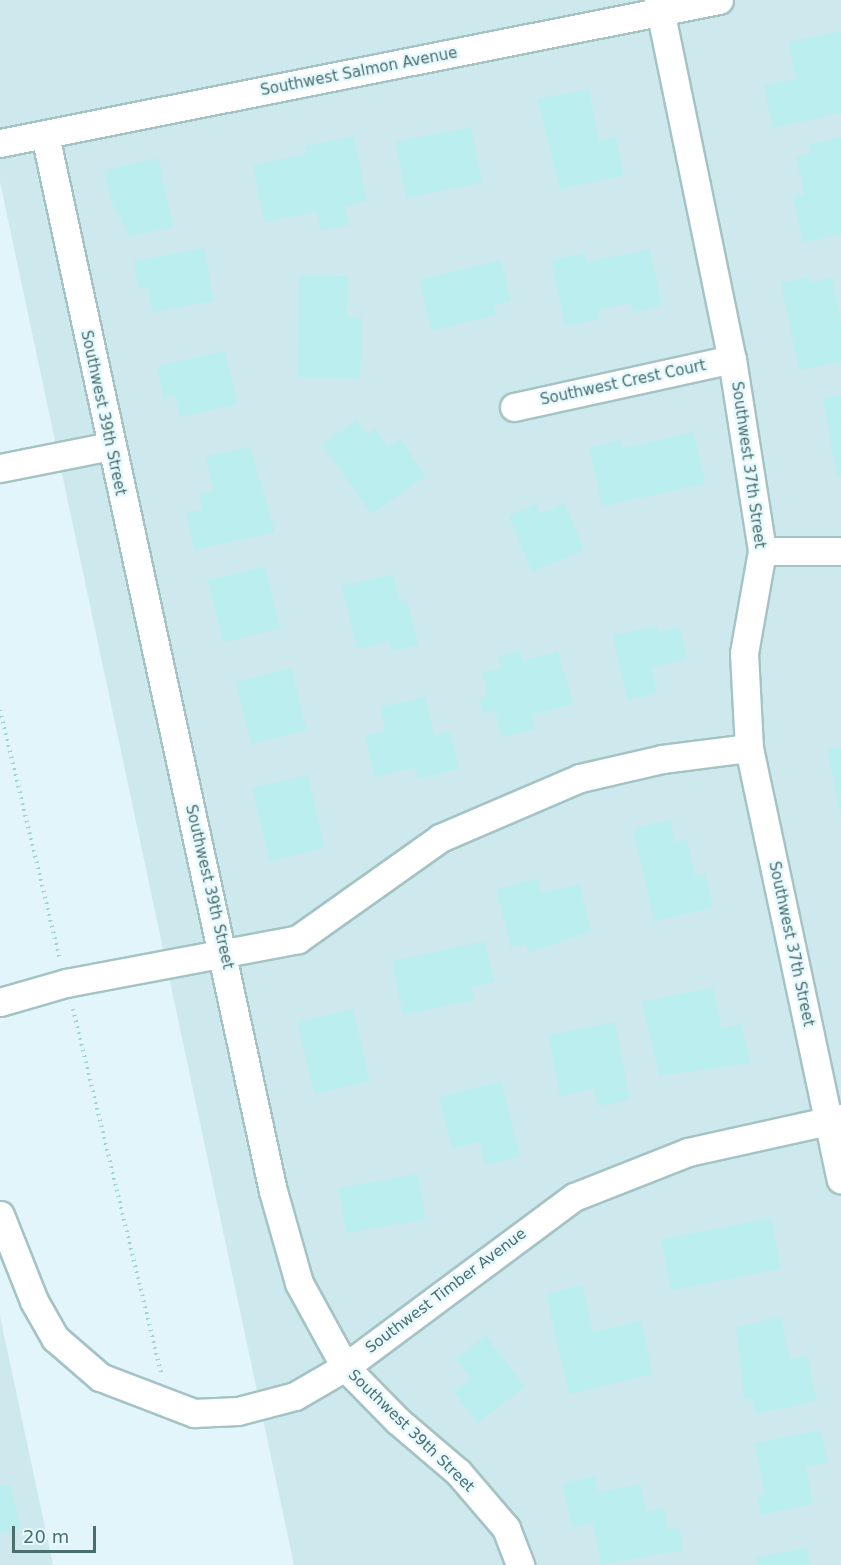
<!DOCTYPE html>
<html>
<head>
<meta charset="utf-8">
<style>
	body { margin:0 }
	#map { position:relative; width:841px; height:1565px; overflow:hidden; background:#e1f5fa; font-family:"DejaVu Sans",sans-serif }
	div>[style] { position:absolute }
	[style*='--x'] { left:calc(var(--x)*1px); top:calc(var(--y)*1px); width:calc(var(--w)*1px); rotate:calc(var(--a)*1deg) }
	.residential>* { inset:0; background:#cee9ee }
	.building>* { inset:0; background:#bee; transform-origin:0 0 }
	.path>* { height:4px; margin-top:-2px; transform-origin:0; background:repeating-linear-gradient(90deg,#9fd2d2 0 1.5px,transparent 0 6px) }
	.roads { filter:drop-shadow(2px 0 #a4c3c5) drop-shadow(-2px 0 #a4c3c5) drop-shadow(0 2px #a4c3c5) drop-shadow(0 -2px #a4c3c5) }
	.street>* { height:27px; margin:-13.5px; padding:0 13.5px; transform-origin:13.5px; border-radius:13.5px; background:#fff }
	span { translate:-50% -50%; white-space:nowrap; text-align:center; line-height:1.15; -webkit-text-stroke:5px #e7f9fe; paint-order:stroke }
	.street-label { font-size:15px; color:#4a706e }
	.scale { position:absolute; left:12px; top:1526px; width:84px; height:27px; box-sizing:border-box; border:3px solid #4a706e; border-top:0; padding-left:8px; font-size:18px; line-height:21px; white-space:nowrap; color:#4a706e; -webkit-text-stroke:4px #e7f9fe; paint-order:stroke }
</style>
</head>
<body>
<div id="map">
	<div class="residential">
		<i style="clip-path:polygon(0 0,841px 0,841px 1565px,294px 1565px,0 182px)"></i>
		<i style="clip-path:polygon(0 1316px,53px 1565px,0 1565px)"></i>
	</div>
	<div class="building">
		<i style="clip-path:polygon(841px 31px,841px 113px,773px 128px,764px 86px,796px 79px,789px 42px)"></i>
		<i style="clip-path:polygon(589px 89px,599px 141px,616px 137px,623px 176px,560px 189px,537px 99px)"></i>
		<i style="left:471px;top:127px;width:57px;height:77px;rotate:79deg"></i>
		<i style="clip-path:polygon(354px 136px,367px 202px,345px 206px,349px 225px,321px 231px,317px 212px,264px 222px,253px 165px,307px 154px,305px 146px)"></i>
		<i style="clip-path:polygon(841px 137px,841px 234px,803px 243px,793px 196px,804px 194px,796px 157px,811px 153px,809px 144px)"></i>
		<i style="clip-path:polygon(158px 158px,173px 227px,130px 237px,112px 203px,104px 170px)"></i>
		<i style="clip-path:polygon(204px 248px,214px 301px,152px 312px,148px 288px,139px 289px,134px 261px)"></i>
		<i style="clip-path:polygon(650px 249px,662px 306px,633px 312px,631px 303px,598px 310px,600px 319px,565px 326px,551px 260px,585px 253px,587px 262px)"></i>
		<i style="clip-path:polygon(501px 260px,511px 301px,494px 305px,496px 315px,432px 331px,419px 280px)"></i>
		<i style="clip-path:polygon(299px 275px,348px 276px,347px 317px,362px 317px,360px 379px,298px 377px)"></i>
		<i style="clip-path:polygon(809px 277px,810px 282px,832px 278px,841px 323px,841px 362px,799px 370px,781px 283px)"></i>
		<i style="clip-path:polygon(225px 351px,237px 404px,180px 417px,175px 396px,164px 399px,157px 366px)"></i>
		<i style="clip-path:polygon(841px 395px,841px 476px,837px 477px,823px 398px)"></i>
		<i style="clip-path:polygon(357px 420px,367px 434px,375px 428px,388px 447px,400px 439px,426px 476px,371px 514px,322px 444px)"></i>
		<i style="clip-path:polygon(694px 432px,705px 484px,602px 506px,589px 447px,621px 440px,623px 448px)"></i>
		<i style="clip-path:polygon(250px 447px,275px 532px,194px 550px,186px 513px,202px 509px,199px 494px,213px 491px,206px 456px)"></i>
		<i style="clip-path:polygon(565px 503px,584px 550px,532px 572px,509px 516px,536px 504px,539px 514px)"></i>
		<i style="left:265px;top:566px;width:64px;height:59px;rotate:76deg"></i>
		<i style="clip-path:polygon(393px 574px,400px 601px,407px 600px,418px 645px,391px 651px,389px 641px,357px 649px,342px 586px)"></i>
		<i style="clip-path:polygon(657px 626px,658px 632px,680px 627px,687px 659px,652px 667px,657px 694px,627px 700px,613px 635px)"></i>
		<i style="clip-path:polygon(520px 650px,523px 661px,558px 651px,573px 704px,532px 715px,536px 728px,502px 737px,495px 710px,483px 714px,479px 698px,488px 695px,482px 673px,501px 668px,498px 656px)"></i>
		<i style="left:291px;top:668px;width:64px;height:57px;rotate:76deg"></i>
		<i style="clip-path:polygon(425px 697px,434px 735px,450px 731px,459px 769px,418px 779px,415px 768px,374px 777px,365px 735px,385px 731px,380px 707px)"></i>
		<i style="clip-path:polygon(841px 747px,841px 814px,840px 814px,827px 750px)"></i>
		<i style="left:308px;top:775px;width:75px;height:57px;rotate:77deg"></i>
		<i style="clip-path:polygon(670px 820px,675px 842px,687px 840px,695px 876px,705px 874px,713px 908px,654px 921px,633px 829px)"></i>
		<i style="clip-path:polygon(538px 879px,542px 893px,579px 884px,591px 931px,528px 953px,526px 944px,511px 948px,496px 889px)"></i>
		<i style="clip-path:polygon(485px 941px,494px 982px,471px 987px,474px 1000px,403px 1015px,392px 961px)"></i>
		<i style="clip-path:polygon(713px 987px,722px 1028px,741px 1024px,750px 1063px,659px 1076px,642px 1002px)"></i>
		<i style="left:353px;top:1009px;width:74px;height:57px;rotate:77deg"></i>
		<i style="clip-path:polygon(615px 1022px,630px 1100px,598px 1106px,594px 1089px,560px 1096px,548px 1035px)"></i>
		<i style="clip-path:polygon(502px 1081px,520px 1157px,485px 1165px,480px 1142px,452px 1148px,439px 1097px)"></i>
		<i style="left:418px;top:1174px;width:46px;height:81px;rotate:80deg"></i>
		<i style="left:771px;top:1218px;width:52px;height:112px;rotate:79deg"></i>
		<i style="clip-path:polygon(582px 1285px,593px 1332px,641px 1321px,653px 1374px,569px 1394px,546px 1294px)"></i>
		<i style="clip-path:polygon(781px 1317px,790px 1359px,807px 1355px,817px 1401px,756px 1414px,752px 1398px,744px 1400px,736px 1327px)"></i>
		<i style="clip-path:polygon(486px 1336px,525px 1387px,478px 1423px,453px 1391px,471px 1379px,455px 1359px)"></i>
		<i style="clip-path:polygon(821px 1430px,828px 1462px,806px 1467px,813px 1504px,761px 1515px,757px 1497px,765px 1495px,754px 1443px)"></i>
		<i style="clip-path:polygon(595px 1476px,598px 1492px,641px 1484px,646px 1512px,664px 1508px,668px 1530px,679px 1528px,683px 1550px,601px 1565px,593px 1523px,572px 1527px,563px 1483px)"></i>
		<i style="clip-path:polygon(10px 1484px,21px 1528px,0 1534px,0 1486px)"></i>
		<i style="clip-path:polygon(807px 1548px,810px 1565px,757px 1565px,756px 1557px)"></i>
	</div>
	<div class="path">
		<i style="--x:0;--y:710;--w:256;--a:76.5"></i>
		<i style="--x:73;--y:1009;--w:374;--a:76.4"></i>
	</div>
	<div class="roads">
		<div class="street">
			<i style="--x:658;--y:0;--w:367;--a:78.4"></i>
			<i style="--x:732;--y:359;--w:194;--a:81.1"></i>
			<i style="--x:762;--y:551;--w:104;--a:100"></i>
			<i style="--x:744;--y:653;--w:95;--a:87"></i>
			<i style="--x:749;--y:748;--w:441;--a:78"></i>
			<i style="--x:45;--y:135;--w:1080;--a:77.82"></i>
			<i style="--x:273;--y:1191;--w:96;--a:74.2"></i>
			<i style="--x:299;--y:1283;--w:96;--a:61.3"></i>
			<i style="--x:345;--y:1367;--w:76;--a:45.5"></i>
			<i style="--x:398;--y:1421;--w:79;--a:40.4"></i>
			<i style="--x:458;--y:1472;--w:74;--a:49.4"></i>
			<i style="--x:506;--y:1528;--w:40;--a:69"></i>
			<i style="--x:0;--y:143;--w:733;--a:-11.25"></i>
			<i style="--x:514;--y:407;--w:223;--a:-12.4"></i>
			<i style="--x:0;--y:468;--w:112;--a:-11.3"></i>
			<i style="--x:762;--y:551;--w:79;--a:0"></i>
			<i style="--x:0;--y:1002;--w:69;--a:-16.1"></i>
			<i style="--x:66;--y:983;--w:236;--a:-10.7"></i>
			<i style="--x:298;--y:939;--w:174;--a:-35.4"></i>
			<i style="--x:440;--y:838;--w:152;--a:-23.2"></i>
			<i style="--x:580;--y:778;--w:84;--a:-13"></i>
			<i style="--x:662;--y:759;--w:88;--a:-7.2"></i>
			<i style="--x:0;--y:1215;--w:92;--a:68.4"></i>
			<i style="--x:34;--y:1301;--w:43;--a:60.4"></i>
			<i style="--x:55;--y:1338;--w:60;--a:40.9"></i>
			<i style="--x:100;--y:1377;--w:101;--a:21"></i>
			<i style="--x:194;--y:1413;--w:44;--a:-2.6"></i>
			<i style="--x:238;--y:1411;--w:59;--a:-14.7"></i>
			<i style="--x:295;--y:1396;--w:58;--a:-30.1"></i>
			<i style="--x:345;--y:1367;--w:285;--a:-36.6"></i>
			<i style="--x:574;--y:1197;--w:123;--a:-21.5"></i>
			<i style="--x:688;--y:1152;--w:157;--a:-12.5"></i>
		</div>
	</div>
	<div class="street-label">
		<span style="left:359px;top:72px;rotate:-11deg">Southwest Salmon Avenue</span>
		<span style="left:623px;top:383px;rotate:-12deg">Southwest Crest Court</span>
		<span style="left:103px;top:413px;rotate:78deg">Southwest 39th Street</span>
		<span style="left:748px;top:465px;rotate:82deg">Southwest 37th Street</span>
		<span style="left:209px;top:887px;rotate:77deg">Southwest 39th Street</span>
		<span style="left:791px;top:944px;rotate:78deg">Southwest 37th Street</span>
		<span style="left:446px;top:1291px;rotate:-37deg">Southwest Timber Avenue</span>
		<span style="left:411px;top:1431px;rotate:44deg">Southwest 39th Street</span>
	</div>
	<div class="scale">20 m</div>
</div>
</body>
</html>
